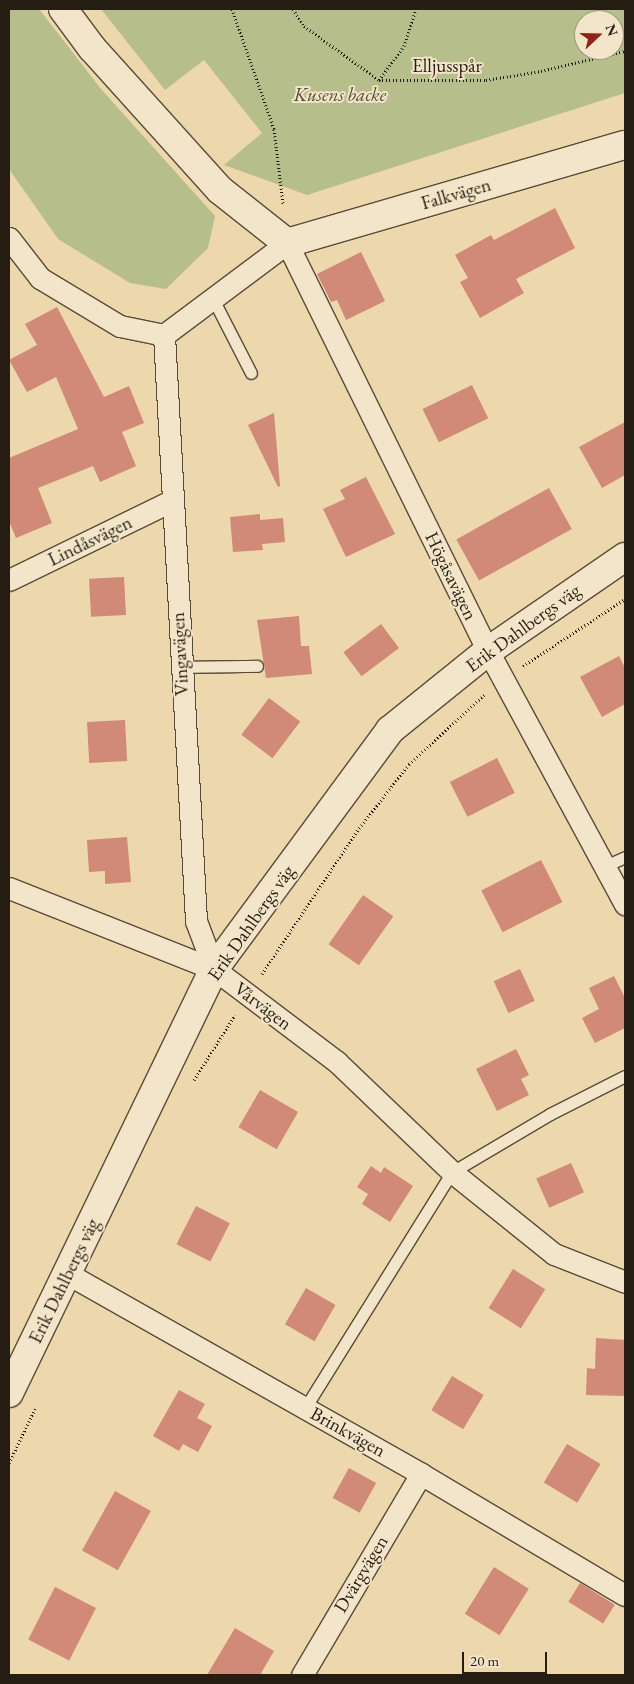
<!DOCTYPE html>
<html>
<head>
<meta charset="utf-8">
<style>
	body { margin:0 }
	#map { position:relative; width:634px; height:1684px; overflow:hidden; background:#edd7ac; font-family:"EB Garamond",serif }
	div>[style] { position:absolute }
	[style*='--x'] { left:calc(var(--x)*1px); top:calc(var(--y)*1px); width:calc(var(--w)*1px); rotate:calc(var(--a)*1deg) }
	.green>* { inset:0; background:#b6bf8b }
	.building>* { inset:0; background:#d18978; transform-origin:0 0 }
	.path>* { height:3px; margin-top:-1.5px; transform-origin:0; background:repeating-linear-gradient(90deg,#261d12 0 1px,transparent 0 3.5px) }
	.roads { filter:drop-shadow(1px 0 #584c38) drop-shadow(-1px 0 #584c38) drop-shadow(0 1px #584c38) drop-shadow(0 -1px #584c38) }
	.lane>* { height:11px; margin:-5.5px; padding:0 5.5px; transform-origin:5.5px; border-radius:5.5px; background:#f3e5c9 }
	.street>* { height:21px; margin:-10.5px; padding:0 10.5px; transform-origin:10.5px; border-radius:10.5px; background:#f3e5c9 }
	.secondary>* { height:28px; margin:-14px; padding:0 14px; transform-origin:14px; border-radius:14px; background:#f3e5c9 }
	span { translate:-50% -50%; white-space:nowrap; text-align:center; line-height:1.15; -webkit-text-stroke:4px #f3e5c9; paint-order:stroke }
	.street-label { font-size:19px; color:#261d12 }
	.park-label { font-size:19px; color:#514e36; font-style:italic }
	.frame { position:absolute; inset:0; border:10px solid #261d12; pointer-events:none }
	.north { position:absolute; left:574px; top:10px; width:50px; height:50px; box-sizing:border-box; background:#f3e5c9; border:1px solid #a19580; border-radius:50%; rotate:69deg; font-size:14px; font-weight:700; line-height:20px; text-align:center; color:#261d12 }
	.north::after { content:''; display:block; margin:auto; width:18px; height:22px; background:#8f2418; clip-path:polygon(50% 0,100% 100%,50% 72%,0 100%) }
	.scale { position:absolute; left:462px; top:1652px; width:85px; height:22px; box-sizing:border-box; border:2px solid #261d12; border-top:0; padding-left:6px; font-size:15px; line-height:18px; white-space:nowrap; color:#261d12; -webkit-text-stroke:4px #f3e5c9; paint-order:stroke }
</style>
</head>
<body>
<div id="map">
	<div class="green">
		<i style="clip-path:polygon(9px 9px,39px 9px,101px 89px,215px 216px,208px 248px,166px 289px,130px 283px,58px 239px,9px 169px)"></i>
		<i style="clip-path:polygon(evenodd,101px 9px,625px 9px,625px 93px,307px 195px,224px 165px,262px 133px,204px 60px,165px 90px,101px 9px,584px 20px,614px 20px,614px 50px,584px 50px,584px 20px)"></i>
	</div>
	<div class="building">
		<i style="clip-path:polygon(555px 208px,575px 248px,516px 279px,524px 293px,480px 318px,460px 282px,468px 278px,455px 255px,491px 235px,494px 240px)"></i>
		<i style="clip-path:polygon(361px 252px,385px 301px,346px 320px,337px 300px,331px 302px,317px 274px)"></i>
		<i style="clip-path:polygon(57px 307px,104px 397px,129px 386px,144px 423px,122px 432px,136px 466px,100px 482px,93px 466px,38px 488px,52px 523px,16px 538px,9px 521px,9px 458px,78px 429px,56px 377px,27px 392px,9px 360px,37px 345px,25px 324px)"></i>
		<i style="left:472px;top:385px;width:37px;height:55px;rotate:64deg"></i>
		<i style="clip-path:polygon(274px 413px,280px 486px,278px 487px,248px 425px)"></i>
		<i style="clip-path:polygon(625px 422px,625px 475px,602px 488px,579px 447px)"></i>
		<i style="clip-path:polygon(366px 477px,395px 534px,346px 557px,323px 509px,345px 499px,340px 490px)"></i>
		<i style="left:549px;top:488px;width:47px;height:106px;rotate:61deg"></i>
		<i style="clip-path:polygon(260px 514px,260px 520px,283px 518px,285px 542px,262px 544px,263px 550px,233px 552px,230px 517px)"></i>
		<i style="left:124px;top:577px;width:38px;height:35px;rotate:87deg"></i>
		<i style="clip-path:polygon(299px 616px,301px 646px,309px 646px,312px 674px,266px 678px,257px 620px)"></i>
		<i style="left:381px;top:624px;width:30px;height:47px;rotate:53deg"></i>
		<i style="clip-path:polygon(619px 656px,625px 668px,625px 704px,602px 717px,580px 677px)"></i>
		<i style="left:269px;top:698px;width:39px;height:46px;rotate:37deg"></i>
		<i style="left:125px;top:720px;width:41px;height:38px;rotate:87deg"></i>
		<i style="left:497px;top:758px;width:39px;height:53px;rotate:63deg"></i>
		<i style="clip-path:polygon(127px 837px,131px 882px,105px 884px,105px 871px,89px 872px,87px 840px)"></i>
		<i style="left:541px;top:860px;width:47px;height:67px;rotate:63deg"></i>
		<i style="left:363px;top:895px;width:37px;height:60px;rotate:35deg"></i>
		<i style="left:520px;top:969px;width:35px;height:29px;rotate:65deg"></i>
		<i style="clip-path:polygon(614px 976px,625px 998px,625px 1028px,595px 1043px,582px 1018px,599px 1009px,589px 988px)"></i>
		<i style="clip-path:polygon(516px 1049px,529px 1075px,521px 1079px,529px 1095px,497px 1111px,476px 1069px)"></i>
		<i style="left:260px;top:1090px;width:44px;height:43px;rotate:30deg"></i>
		<i style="left:571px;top:1163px;width:32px;height:38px;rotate:66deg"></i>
		<i style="clip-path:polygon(371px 1166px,381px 1173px,384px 1167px,413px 1186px,390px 1222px,362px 1204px,368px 1194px,357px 1187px)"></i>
		<i style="left:196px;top:1206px;width:38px;height:43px;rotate:27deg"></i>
		<i style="left:513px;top:1269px;width:38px;height:46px;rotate:32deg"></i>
		<i style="left:306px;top:1288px;width:34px;height:42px;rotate:30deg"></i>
		<i style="clip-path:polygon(596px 1338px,625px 1340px,625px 1396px,586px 1395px,587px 1368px,595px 1369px)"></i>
		<i style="left:452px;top:1376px;width:37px;height:40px;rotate:31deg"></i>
		<i style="clip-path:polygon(179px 1390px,205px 1404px,197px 1418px,212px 1426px,198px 1452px,183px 1444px,179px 1451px,153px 1436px)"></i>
		<i style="left:567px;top:1444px;width:39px;height:45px;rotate:31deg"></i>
		<i style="left:349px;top:1468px;width:31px;height:34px;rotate:29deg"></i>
		<i style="left:115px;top:1491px;width:41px;height:68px;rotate:29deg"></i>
		<i style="left:494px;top:1567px;width:41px;height:55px;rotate:32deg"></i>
		<i style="left:580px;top:1583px;width:41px;height:22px;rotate:32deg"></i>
		<i style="left:55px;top:1587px;width:46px;height:59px;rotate:27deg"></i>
		<i style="clip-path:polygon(235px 1628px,274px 1651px,260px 1675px,207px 1675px)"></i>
	</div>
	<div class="path">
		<i style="--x:232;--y:9;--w:127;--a:70.7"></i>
		<i style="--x:274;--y:129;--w:75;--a:83.1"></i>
		<i style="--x:293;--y:9;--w:20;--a:57"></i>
		<i style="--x:304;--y:26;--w:92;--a:35.8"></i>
		<i style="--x:379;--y:80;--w:107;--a:0"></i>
		<i style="--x:486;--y:80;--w:56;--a:-9.3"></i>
		<i style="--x:541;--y:71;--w:86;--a:-13.4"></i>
		<i style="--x:379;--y:80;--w:42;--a:-53.7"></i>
		<i style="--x:404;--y:46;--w:39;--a:-72"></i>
		<i style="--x:523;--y:666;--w:122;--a:-33.3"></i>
		<i style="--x:262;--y:974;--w:172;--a:-56.4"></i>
		<i style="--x:357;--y:831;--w:85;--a:-52.2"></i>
		<i style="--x:409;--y:764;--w:102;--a:-42.6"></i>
		<i style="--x:194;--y:1080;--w:77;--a:-57.8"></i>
		<i style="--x:9;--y:1463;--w:62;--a:-64.3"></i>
	</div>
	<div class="roads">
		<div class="lane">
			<i style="--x:213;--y:299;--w:83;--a:62.8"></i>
			<i style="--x:181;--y:667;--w:76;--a:-0.8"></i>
			<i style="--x:605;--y:866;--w:22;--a:-24"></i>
			<i style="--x:305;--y:1408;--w:278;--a:-58.1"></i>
			<i style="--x:452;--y:1172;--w:114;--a:-30.6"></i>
			<i style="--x:550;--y:1114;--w:84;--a:-26.9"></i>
		</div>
		<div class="street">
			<i style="--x:9;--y:238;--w:51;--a:52.2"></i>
			<i style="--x:40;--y:278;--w:93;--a:31"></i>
			<i style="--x:120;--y:326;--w:45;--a:11.6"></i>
			<i style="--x:164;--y:335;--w:154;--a:-36.8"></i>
			<i style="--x:287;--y:243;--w:455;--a:63.8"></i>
			<i style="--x:488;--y:651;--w:288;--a:61.6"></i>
			<i style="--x:164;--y:335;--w:587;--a:86.87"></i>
			<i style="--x:196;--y:921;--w:51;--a:69.4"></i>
			<i style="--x:9;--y:580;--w:180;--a:-26"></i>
			<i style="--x:9;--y:888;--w:220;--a:21.6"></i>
			<i style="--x:214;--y:969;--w:154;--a:37.1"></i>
			<i style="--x:337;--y:1062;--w:159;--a:43.7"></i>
			<i style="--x:452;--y:1172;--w:131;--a:38.8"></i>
			<i style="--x:554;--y:1254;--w:76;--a:21.5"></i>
			<i style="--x:68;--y:1274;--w:406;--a:29.5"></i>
			<i style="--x:421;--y:1474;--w:237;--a:30.7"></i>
			<i style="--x:302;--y:1675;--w:234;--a:-59.4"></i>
		</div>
		<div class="secondary">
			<i style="--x:63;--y:9;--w:49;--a:53.4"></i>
			<i style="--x:92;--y:48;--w:191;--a:48"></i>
			<i style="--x:220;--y:190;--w:85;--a:38.3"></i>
			<i style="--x:287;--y:243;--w:352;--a:-16.2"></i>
			<i style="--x:9;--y:1393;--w:471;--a:-64.2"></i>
			<i style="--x:214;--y:969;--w:297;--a:-53.6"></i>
			<i style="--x:390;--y:730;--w:126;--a:-38.9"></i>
			<i style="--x:488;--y:651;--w:166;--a:-34.5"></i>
		</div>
	</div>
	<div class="street-label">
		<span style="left:447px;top:66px">Elljusspår</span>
		<span style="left:456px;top:194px;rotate:-16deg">Falkvägen</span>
		<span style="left:90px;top:541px;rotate:-26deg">Lindåsvägen</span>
		<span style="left:451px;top:576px;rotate:64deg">Högåsavägen</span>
		<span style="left:523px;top:628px;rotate:-36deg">Erik Dahlbergs väg</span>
		<span style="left:180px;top:654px;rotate:-93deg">Vingavägen</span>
		<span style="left:251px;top:923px;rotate:-55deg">Erik Dahlbergs väg</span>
		<span style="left:263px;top:1006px;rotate:37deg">Vårvägen</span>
		<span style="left:64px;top:1281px;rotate:-64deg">Erik Dahlbergs väg</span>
		<span style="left:348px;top:1432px;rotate:29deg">Brinkvägen</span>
		<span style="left:361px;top:1574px;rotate:-59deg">Dvärgvägen</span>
	</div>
	<div class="park-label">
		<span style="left:340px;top:95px">Kusens backe</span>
	</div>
	<div class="frame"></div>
	<div class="north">N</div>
	<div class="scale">20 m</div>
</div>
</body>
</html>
